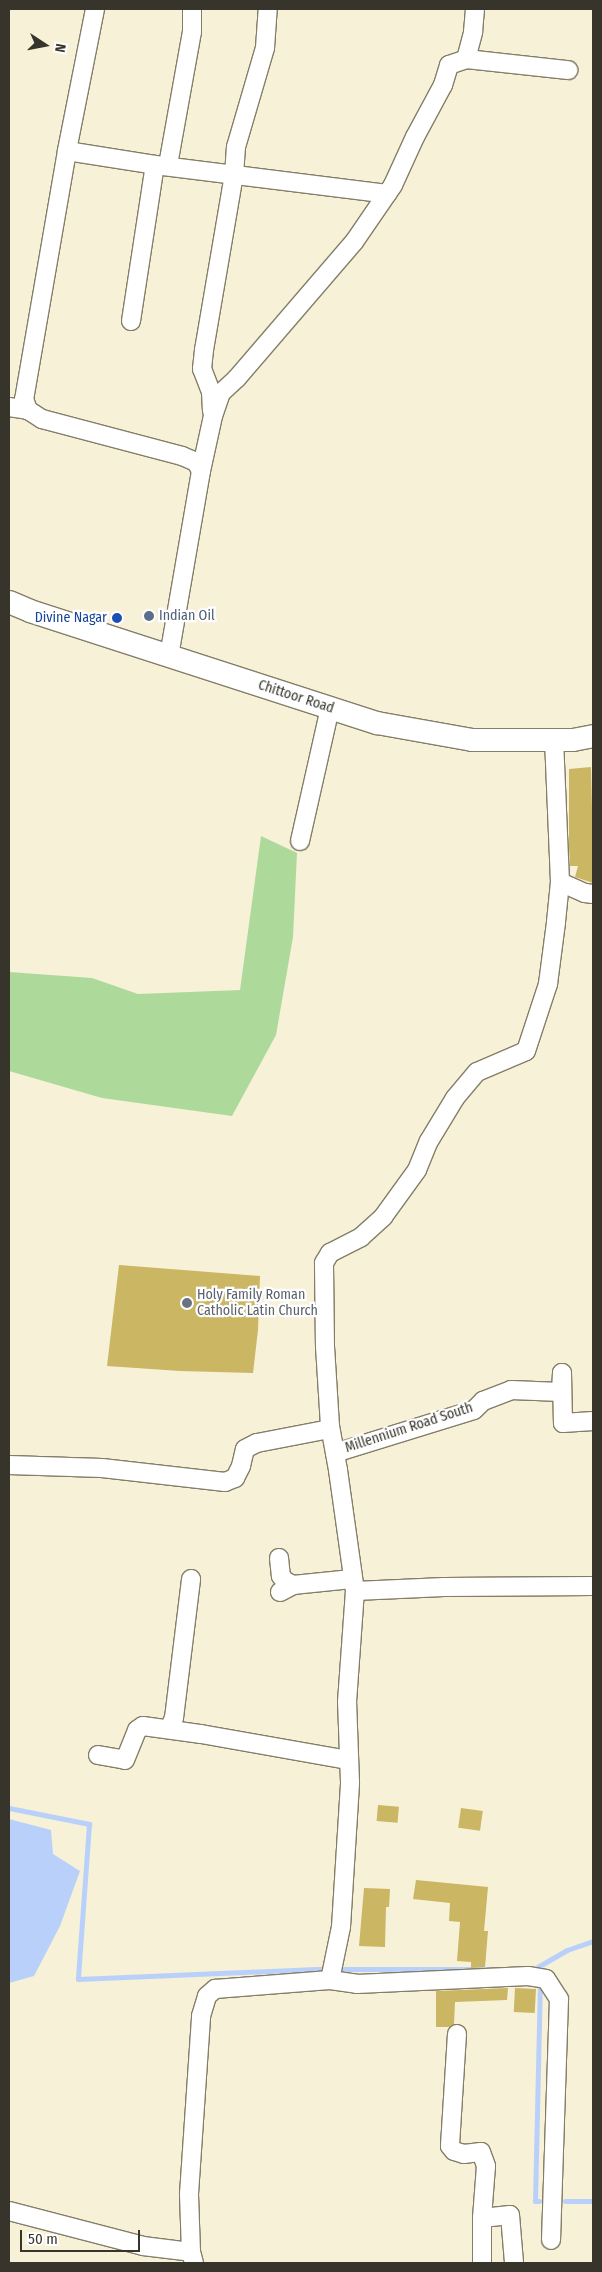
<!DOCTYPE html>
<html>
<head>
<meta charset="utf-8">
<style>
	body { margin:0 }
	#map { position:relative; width:602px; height:2272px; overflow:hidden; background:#f7f1d8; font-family:"Fira Sans Condensed",sans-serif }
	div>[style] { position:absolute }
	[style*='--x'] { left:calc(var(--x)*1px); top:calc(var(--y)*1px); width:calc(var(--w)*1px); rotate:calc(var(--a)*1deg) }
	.green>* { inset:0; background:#adda9b }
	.water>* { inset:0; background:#b9d1fa }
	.stream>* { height:5px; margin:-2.5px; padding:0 2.5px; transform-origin:2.5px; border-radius:2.5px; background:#b9d1fa }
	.building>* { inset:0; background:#cab663; transform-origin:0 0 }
	.roads { filter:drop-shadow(1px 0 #847e68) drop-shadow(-1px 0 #847e68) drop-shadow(0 1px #847e68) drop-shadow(0 -1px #847e68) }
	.minor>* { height:18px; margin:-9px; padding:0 9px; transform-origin:9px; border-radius:9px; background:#fff }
	.major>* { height:22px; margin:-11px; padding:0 11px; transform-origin:11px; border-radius:11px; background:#fff }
	.dots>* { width:14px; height:14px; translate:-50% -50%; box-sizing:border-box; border:2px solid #fff; border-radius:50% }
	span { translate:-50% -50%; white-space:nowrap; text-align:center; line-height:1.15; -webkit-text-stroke:4.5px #fff; paint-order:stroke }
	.service-label { font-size:14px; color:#4e5e75 }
	.left { translate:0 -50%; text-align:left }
	.transit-label { font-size:14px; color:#164399 }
	.right { translate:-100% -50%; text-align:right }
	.street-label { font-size:14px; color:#37352b }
	.worship-label { font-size:14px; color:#5b616d }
	.frame { position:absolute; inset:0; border:10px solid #37352b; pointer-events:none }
	.north { position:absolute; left:20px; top:20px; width:50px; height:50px; -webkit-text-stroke:4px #fff; paint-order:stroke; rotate:101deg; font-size:14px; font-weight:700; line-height:20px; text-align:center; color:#37352b }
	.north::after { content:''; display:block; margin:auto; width:18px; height:22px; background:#37352b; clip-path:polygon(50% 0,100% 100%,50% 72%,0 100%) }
	.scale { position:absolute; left:20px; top:2230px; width:120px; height:22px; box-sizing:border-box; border:2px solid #37352b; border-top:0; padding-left:6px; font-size:15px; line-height:18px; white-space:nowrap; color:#37352b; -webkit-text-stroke:4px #fff; paint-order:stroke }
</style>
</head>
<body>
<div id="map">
	<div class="green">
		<i style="clip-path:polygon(261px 836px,297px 853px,293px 937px,276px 1035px,232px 1116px,102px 1098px,9px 1071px,9px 972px,92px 978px,138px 994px,240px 990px)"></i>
	</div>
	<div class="water">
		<i style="clip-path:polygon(9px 1819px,51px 1830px,53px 1854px,80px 1871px,60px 1926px,34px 1976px,9px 1983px)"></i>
	</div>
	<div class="stream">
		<i style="--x:9;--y:1808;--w:82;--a:11.3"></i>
		<i style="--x:89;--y:1824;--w:155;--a:94.1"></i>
		<i style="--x:78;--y:1979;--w:238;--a:-2.4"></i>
		<i style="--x:316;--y:1969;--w:178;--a:0"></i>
		<i style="--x:530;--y:1969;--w:4;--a:0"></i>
		<i style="--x:534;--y:1969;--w:38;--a:-30"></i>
		<i style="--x:567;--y:1950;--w:28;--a:-19"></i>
		<i style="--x:539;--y:2201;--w:4;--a:180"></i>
		<i style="--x:535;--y:2201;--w:220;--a:-88.7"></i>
		<i style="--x:565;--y:2201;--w:28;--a:0"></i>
	</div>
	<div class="building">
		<i style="clip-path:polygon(591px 767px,593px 851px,593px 883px,575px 877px,578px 866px,570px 866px,569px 848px,569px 769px)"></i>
		<i style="clip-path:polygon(119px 1265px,260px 1276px,258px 1330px,253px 1373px,180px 1371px,107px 1366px)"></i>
		<i style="left:378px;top:1805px;width:21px;height:16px;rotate:5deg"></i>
		<i style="left:461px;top:1808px;width:22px;height:20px;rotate:8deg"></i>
		<i style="clip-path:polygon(416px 1880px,488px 1887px,484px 1931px,488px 1931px,485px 1967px,471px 1968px,471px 1962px,457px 1961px,460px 1922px,449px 1921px,450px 1903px,413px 1899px)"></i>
		<i style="clip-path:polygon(364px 1888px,390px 1889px,389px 1907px,386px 1907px,385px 1947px,359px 1946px)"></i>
		<i style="clip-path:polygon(508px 1988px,507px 2000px,455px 2002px,454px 2024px,449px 2027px,436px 2027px,436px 1991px)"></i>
		<i style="left:515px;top:1988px;width:21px;height:24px;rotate:3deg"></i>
	</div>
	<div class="roads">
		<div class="minor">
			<i style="--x:95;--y:9;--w:145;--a:101.2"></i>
			<i style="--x:67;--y:151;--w:252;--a:99.8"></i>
			<i style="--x:24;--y:399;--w:12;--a:70"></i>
			<i style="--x:28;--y:410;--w:17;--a:33"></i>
			<i style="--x:42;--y:419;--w:145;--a:14.8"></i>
			<i style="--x:182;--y:456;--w:15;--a:23"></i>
			<i style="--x:196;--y:462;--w:10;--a:61"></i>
			<i style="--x:201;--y:471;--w:188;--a:99.8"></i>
			<i style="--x:466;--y:59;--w:103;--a:6.2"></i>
			<i style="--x:67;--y:151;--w:89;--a:9"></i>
			<i style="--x:155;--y:165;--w:234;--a:7.1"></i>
			<i style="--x:168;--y:165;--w:135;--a:-79.8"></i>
			<i style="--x:192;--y:32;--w:23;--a:-90"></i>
			<i style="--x:131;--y:321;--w:158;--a:-81.3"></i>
			<i style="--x:9;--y:407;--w:19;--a:9"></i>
			<i style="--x:212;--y:411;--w:19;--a:-93"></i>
			<i style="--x:211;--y:392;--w:25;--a:-111"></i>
			<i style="--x:202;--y:369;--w:19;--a:-84"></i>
			<i style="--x:204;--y:350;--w:178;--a:-80.3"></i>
			<i style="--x:234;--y:175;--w:28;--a:-86"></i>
			<i style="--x:236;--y:147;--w:103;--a:-73.7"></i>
			<i style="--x:265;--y:48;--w:39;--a:-86"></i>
			<i style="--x:201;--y:471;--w:56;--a:-77.7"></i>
			<i style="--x:213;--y:416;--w:24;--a:-71"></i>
			<i style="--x:221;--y:393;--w:22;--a:-43"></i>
			<i style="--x:237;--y:378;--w:179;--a:-49.3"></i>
			<i style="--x:354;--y:242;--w:69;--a:-55.6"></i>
			<i style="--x:393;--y:185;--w:53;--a:-65.4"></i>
			<i style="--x:415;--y:137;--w:59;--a:-61.7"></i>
			<i style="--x:443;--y:85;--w:21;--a:-73"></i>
			<i style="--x:449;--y:65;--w:18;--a:-19"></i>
			<i style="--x:466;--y:59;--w:28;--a:-75"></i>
			<i style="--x:473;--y:32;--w:23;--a:-85"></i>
			<i style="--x:300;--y:841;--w:136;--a:-77.3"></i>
			<i style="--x:560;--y:882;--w:27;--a:24"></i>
			<i style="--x:585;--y:893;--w:8;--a:7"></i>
			<i style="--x:335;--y:1453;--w:145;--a:-17.2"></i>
			<i style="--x:474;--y:1410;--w:13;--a:-45"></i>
			<i style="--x:483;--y:1401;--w:30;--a:-21"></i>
			<i style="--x:511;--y:1390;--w:50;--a:2.3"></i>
			<i style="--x:561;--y:1392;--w:19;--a:-87"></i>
			<i style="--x:562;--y:1373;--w:50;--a:88.9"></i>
			<i style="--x:563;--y:1423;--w:30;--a:-4"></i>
			<i style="--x:9;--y:1465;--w:93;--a:1.8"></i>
			<i style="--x:102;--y:1468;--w:124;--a:6.5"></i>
			<i style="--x:225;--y:1482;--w:11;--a:-22"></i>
			<i style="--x:235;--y:1478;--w:13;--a:-63"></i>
			<i style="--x:241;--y:1466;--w:17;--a:-77"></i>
			<i style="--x:245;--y:1449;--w:13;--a:-27"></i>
			<i style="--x:257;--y:1443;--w:74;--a:-10.9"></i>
			<i style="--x:279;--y:1558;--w:18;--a:84"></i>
			<i style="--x:281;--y:1576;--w:6;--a:51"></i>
			<i style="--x:285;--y:1581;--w:9;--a:27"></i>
			<i style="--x:355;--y:1591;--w:89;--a:-2.6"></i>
			<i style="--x:444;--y:1587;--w:149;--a:-0.4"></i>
			<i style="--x:280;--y:1592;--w:15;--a:-28"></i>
			<i style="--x:293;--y:1585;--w:59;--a:-5.8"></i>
			<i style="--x:169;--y:1729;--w:12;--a:-66"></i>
			<i style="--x:174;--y:1718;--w:140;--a:-83"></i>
			<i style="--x:98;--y:1755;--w:27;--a:10"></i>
			<i style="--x:125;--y:1760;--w:32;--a:-68"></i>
			<i style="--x:137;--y:1730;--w:7;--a:-34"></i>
			<i style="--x:143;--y:1726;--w:59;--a:7.9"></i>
			<i style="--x:201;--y:1734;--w:150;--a:10"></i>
			<i style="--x:330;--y:1980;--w:54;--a:-78.3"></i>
			<i style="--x:341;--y:1927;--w:145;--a:-86.4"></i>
			<i style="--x:350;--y:1782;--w:80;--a:-92.1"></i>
			<i style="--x:347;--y:1702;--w:111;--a:-85.9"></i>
			<i style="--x:355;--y:1591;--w:122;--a:-98"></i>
			<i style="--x:338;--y:1470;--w:45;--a:-100.3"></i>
			<i style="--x:330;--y:1426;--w:79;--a:-93.6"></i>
			<i style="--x:325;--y:1347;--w:84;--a:-90.7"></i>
			<i style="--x:324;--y:1263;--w:12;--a:-59"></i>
			<i style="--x:330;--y:1253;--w:35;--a:-27"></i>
			<i style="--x:361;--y:1237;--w:30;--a:-42"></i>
			<i style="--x:383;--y:1217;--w:58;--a:-54.1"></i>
			<i style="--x:417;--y:1170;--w:31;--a:-68"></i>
			<i style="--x:429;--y:1141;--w:50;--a:-58.8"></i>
			<i style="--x:455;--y:1098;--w:34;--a:-50"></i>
			<i style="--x:477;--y:1072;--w:53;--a:-23.2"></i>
			<i style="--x:526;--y:1051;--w:71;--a:-71.8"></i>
			<i style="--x:548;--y:984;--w:63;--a:-82.6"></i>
			<i style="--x:556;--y:922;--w:40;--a:-84.3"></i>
			<i style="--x:560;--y:882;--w:142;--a:-92.4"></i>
			<i style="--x:457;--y:2034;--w:112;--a:93.6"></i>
			<i style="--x:450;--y:2146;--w:6;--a:51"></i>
			<i style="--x:454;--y:2151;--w:10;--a:17"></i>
			<i style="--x:464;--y:2154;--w:17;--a:-7"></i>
			<i style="--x:481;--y:2152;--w:15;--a:70"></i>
			<i style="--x:486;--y:2166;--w:52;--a:94.4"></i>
			<i style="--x:482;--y:2218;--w:28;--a:-6"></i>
			<i style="--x:510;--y:2215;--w:48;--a:85.2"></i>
			<i style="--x:9;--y:2211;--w:138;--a:14.6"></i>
			<i style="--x:143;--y:2246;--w:48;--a:7.1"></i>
			<i style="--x:194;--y:2263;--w:11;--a:-105"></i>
			<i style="--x:191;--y:2252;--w:58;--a:-92"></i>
			<i style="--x:189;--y:2194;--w:178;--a:-86.1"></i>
			<i style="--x:201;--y:2016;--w:21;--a:-73"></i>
			<i style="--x:207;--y:1996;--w:11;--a:-41"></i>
			<i style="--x:215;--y:1989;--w:115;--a:-4.5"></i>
			<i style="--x:330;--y:1980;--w:27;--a:8"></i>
			<i style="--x:357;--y:1984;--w:171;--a:-2.7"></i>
			<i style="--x:528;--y:1976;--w:18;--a:9"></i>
			<i style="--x:546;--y:1979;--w:24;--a:57"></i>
			<i style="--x:559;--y:1999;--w:241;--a:91.9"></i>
			<i style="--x:482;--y:2263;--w:45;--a:-90"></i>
		</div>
		<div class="major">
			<i style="--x:9;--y:602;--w:23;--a:23"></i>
			<i style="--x:30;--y:611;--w:365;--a:17.9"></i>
			<i style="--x:377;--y:723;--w:97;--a:10.1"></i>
			<i style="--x:472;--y:740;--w:101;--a:0"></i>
			<i style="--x:573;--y:740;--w:20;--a:-11"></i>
		</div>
	</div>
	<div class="dots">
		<i style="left:149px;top:616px;background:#5c6f8a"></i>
		<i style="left:117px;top:618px;background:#1a4fb4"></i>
		<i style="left:187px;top:1303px;background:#6b7280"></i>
	</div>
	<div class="service-label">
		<span class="left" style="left:159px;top:616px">Indian Oil</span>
	</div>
	<div class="transit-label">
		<span class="right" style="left:107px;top:618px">Divine Nagar</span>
	</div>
	<div class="street-label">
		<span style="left:296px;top:697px;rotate:18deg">Chittoor Road</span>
		<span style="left:409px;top:1428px;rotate:-18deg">Millennium Road South</span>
	</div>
	<div class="worship-label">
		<span class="left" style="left:197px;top:1303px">Holy Family Roman<br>Catholic Latin Church</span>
	</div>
	<div class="frame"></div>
	<div class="north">N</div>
	<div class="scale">50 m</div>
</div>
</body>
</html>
